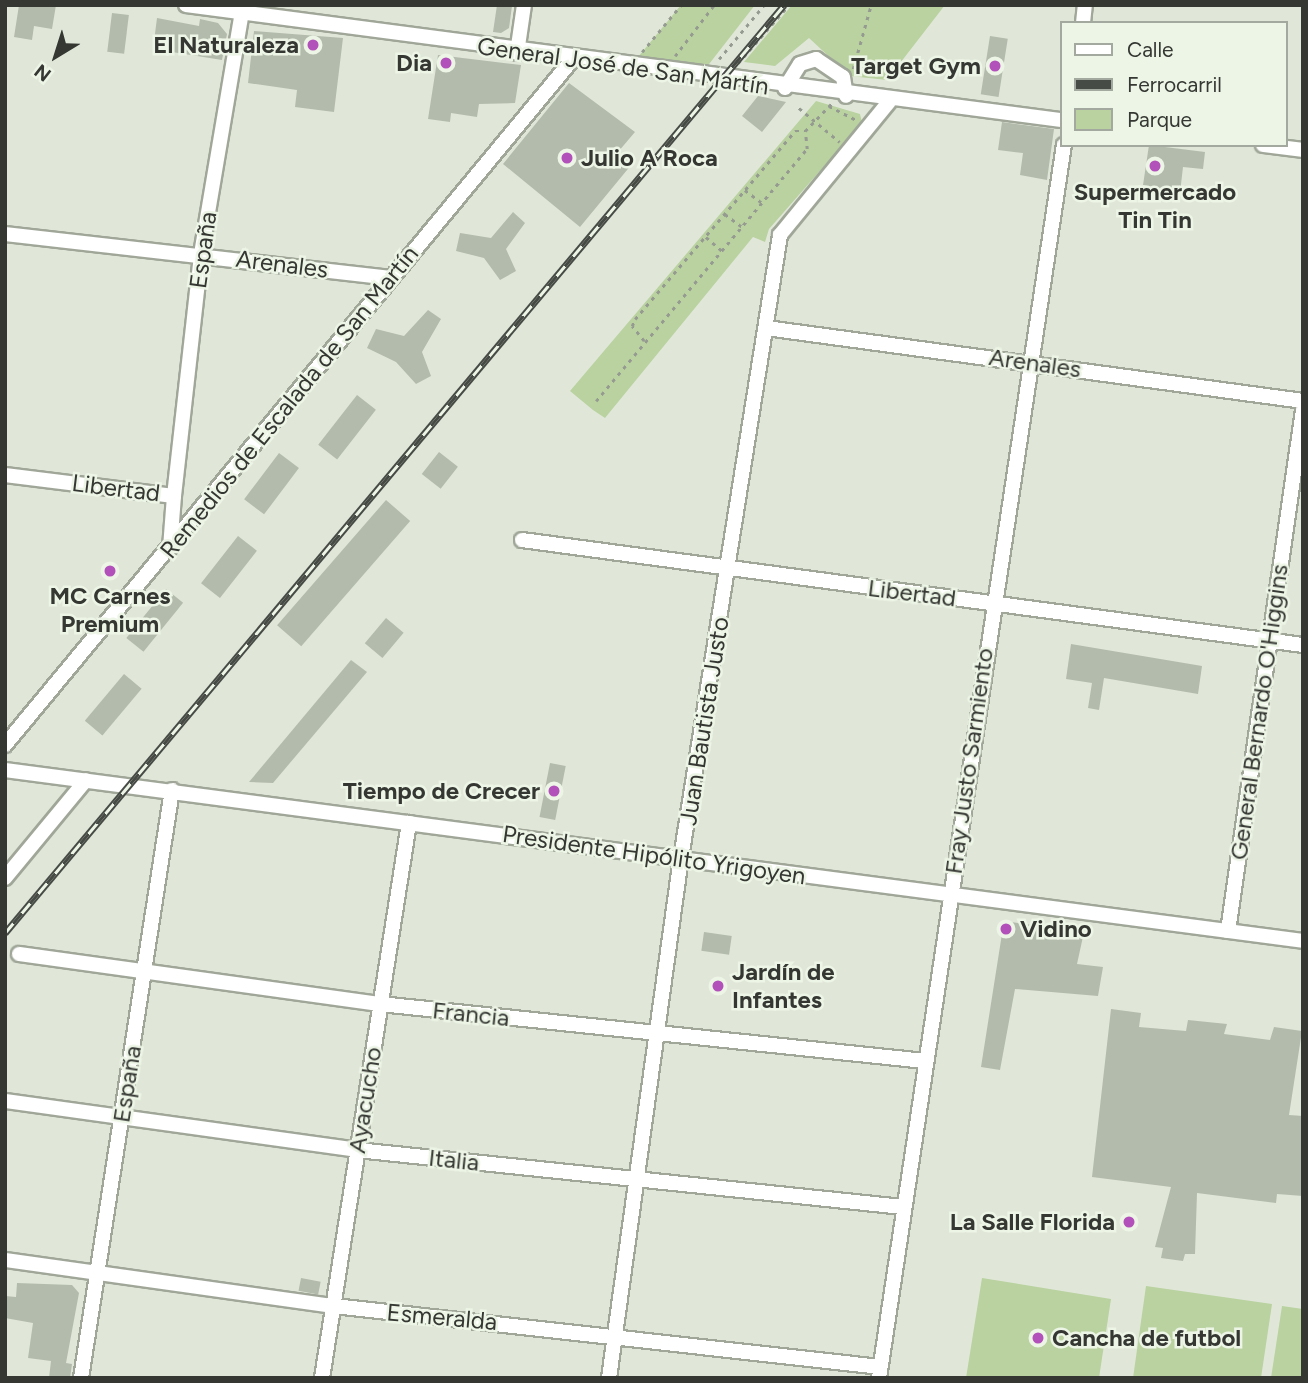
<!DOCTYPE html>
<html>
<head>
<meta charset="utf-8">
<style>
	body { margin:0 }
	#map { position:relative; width:1308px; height:1383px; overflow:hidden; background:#e0e7d9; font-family:Figtree,sans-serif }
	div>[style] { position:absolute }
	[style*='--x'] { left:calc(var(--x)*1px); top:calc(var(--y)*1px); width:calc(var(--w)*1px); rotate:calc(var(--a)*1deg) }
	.green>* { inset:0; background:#b9d2a0 }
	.building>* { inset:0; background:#b3bbad; transform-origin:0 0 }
	.path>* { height:2.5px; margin-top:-1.25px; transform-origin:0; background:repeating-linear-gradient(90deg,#969b91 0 3.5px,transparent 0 8.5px) }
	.roads { filter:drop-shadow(2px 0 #a0a799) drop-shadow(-2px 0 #a0a799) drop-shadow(0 2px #a0a799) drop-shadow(0 -2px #a0a799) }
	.minor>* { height:14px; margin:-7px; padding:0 7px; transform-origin:7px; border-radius:7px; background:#fff }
	.rail>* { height:7px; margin-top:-3.5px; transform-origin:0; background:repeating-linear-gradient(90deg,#edf5e6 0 13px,#474b45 0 26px); box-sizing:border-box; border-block:2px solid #474b45 }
	.dots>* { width:19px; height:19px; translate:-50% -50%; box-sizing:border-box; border:4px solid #edf5e6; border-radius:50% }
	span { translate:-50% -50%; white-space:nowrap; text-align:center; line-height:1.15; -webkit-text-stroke:5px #edf5e6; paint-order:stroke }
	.poi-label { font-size:24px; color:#343732; font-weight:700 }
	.right { translate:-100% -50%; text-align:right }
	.left { translate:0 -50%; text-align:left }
	.street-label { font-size:24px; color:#343732 }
	.frame { position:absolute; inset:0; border:7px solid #343732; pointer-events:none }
	.legend { position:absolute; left:1060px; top:21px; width:228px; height:126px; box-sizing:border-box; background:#edf5e6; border:2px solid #a3a99e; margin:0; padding:9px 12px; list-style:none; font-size:21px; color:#343732 }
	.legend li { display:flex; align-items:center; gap:14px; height:35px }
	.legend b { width:35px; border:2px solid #a3a99e }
	.north { position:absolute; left:21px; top:21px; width:70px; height:70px; -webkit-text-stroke:5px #edf5e6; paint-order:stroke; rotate:218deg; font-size:19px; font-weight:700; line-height:28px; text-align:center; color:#343732 }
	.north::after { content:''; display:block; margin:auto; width:24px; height:32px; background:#343732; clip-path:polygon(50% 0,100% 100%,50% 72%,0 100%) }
</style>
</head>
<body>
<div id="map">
	<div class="green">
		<i style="clip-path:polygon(681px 5px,755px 5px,699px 77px,629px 68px)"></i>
		<i style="clip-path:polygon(792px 5px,945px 5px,887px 80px,850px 76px,809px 38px,775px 66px,744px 62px)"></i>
		<i style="clip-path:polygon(816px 101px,860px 114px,862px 123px,769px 229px,765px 242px,753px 237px,605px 418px,593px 410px,570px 391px)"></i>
		<i style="clip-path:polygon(982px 1278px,1111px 1299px,1099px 1378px,966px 1378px)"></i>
		<i style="clip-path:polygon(1146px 1286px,1272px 1304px,1261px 1378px,1133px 1378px)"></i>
		<i style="clip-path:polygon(1282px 1306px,1303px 1309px,1303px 1378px,1271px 1378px)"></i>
	</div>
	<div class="building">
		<i style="clip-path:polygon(19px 5px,56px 5px,52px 29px,34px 26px,32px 40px,14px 37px)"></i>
		<i style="clip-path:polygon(497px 5px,512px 6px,509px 28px,501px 33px,493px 32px)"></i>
		<i style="left:112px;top:13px;width:17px;height:39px;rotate:7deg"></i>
		<i style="clip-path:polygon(157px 18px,199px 26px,200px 19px,218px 23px,227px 34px,222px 60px,153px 49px)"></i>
		<i style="clip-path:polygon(254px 31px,343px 38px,334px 112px,295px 107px,297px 90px,248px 83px)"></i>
		<i style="left:990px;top:36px;width:18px;height:59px;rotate:9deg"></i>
		<i style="clip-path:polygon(438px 55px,521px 65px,515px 103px,479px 104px,477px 117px,451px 113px,450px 122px,428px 119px)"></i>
		<i style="clip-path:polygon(569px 83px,635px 132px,618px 152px,632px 164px,580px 227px,503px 164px)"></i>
		<i style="clip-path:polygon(758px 96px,786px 102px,762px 132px,742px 116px)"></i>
		<i style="clip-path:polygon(1002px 122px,1054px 129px,1047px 180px,1020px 175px,1023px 153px,998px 150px)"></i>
		<i style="clip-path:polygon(1149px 145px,1205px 152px,1203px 169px,1183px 167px,1180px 193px,1143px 185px)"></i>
		<i style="clip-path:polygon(513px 212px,525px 223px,506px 249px,516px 271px,500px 280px,484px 258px,456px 251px,460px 233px,491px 238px)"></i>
		<i style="clip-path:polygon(428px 310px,441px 319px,422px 352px,431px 376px,416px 384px,396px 362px,367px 348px,376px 329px,404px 336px)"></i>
		<i style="left:357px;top:395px;width:24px;height:63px;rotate:38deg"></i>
		<i style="left:439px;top:452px;width:24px;height:28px;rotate:38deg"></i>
		<i style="left:279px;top:453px;width:25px;height:58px;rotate:37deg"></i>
		<i style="left:386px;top:500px;width:32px;height:166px;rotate:41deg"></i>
		<i style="left:238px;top:536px;width:24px;height:60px;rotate:38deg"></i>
		<i style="left:166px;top:589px;width:22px;height:63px;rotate:39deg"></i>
		<i style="left:386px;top:618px;width:23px;height:33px;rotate:40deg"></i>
		<i style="clip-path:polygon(1071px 644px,1202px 666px,1198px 694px,1104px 678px,1099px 710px,1088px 708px,1092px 683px,1066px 679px)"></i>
		<i style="clip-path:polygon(351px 660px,367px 672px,273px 783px,249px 782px)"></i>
		<i style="left:124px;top:674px;width:23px;height:61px;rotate:40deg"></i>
		<i style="left:550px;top:763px;width:16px;height:55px;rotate:11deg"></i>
		<i style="clip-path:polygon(1004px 921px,1084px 932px,1077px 964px,1103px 967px,1098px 996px,1015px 989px,1000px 1070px,981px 1067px)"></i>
		<i style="left:704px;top:932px;width:28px;height:19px;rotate:8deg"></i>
		<i style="clip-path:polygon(1111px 1009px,1141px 1013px,1139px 1027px,1186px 1031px,1188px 1020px,1227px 1024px,1224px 1034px,1270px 1040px,1274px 1027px,1302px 1031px,1289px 1115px,1303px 1116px,1303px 1196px,1277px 1194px,1276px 1203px,1197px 1193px,1195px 1254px,1185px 1254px,1183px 1261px,1161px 1258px,1163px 1248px,1155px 1247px,1171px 1187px,1092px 1177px)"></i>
		<i style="left:301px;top:1278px;width:20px;height:13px;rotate:11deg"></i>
		<i style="clip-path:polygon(17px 1283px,72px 1285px,79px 1293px,66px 1363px,72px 1364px,70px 1378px,49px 1378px,51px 1361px,28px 1358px,33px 1323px,5px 1318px,5px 1296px,16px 1297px)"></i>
	</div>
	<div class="path">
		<i style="--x:642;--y:52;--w:61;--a:-50.3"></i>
		<i style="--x:675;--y:56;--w:64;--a:-52.6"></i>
		<i style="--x:719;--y:59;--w:70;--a:-50.2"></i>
		<i style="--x:738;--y:63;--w:77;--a:-48.7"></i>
		<i style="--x:853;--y:69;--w:66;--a:-74.3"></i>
		<i style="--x:829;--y:106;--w:31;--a:27"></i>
		<i style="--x:799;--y:108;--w:53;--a:39.7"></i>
		<i style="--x:745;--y:190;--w:21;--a:37"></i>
		<i style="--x:725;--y:214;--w:21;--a:37"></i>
		<i style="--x:706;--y:237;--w:21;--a:41"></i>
		<i style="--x:644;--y:341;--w:19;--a:-129"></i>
		<i style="--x:632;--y:326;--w:8;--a:-67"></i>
		<i style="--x:635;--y:319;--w:247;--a:-49.6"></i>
		<i style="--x:795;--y:131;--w:10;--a:0"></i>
		<i style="--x:596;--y:401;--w:329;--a:-50.1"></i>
		<i style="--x:807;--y:149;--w:18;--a:-96"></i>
		<i style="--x:805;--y:131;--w:39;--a:-46"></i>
	</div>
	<div class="roads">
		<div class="minor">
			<i style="--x:186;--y:5;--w:883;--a:7.49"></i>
			<i style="--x:1083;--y:23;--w:18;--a:-84"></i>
			<i style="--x:517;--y:53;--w:49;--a:-81.7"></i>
			<i style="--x:785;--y:88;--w:28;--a:-58"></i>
			<i style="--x:800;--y:64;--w:17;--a:-17"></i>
			<i style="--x:816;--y:59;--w:32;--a:34"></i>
			<i style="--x:843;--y:77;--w:19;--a:81"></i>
			<i style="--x:1263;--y:145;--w:40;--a:7.1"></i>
			<i style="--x:5;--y:234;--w:388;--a:6.5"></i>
			<i style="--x:766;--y:328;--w:542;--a:7.74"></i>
			<i style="--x:5;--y:475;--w:170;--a:7.1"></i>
			<i style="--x:174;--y:496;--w:52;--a:94.4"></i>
			<i style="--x:174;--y:496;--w:244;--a:-83.6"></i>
			<i style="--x:201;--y:254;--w:253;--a:-80.4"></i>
			<i style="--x:522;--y:540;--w:788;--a:7.66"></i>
			<i style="--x:5;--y:745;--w:889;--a:-50.38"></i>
			<i style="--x:5;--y:770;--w:1309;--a:7.5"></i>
			<i style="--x:5;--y:878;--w:127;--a:-50.4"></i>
			<i style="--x:1228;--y:931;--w:526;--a:-81.81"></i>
			<i style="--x:19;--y:954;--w:364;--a:7.9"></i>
			<i style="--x:380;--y:1004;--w:548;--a:5.97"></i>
			<i style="--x:5;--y:1101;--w:355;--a:7.9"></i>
			<i style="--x:357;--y:1150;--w:549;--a:5.96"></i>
			<i style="--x:5;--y:1260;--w:332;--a:8"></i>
			<i style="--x:334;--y:1306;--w:549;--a:6.37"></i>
			<i style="--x:81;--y:1378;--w:595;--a:-81.2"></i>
			<i style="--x:322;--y:1378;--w:562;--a:-81.09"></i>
			<i style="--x:609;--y:1378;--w:525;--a:-82.12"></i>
			<i style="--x:681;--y:858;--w:631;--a:-80.97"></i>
			<i style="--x:780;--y:235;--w:172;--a:-50.7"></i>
			<i style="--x:879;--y:1378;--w:1247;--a:-81.47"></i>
		</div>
	</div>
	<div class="rail">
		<i style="--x:5;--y:933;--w:1212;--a:-49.99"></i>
	</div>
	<div class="dots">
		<i style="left:313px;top:45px;background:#b251b9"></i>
		<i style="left:446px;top:63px;background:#b251b9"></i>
		<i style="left:995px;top:66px;background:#b251b9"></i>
		<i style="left:567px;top:158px;background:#b251b9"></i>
		<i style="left:1155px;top:166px;background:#b251b9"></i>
		<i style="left:110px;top:571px;background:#b251b9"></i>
		<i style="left:554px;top:791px;background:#b251b9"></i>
		<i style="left:1006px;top:929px;background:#b251b9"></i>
		<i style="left:718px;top:986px;background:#b251b9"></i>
		<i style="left:1129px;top:1222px;background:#b251b9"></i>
		<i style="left:1038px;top:1338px;background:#b251b9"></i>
	</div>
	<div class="poi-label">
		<span class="right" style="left:299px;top:45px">El Naturaleza</span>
		<span class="right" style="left:432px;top:63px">Dia</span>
		<span class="right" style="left:981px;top:66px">Target Gym</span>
		<span class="left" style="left:581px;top:158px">Julio A Roca</span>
		<span style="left:1155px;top:206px">Supermercado<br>Tin Tin</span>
		<span style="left:110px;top:610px">MC Carnes<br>Premium</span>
		<span class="right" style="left:540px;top:791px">Tiempo de Crecer</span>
		<span class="left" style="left:1020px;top:929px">Vidino</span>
		<span class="left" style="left:732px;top:986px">Jardín de<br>Infantes</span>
		<span class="right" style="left:1115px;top:1222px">La Salle Florida</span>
		<span class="left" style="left:1052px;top:1338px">Cancha de futbol</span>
	</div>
	<div class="street-label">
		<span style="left:623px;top:66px;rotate:8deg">General José de San Martín</span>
		<span style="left:203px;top:250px;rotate:-82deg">España</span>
		<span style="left:282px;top:264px;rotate:7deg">Arenales</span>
		<span style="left:1035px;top:363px;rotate:8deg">Arenales</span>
		<span style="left:289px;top:402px;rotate:-51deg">Remedios de Escalada de San Martín</span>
		<span style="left:116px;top:488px;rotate:7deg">Libertad</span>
		<span style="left:912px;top:593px;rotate:7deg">Libertad</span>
		<span style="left:1259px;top:712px;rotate:-82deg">General Bernardo O'Higgins</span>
		<span style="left:704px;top:721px;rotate:-81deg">Juan Bautista Justo</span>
		<span style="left:969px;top:761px;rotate:-82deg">Fray Justo Sarmiento</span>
		<span style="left:654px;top:855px;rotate:8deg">Presidente Hipólito Yrigoyen</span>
		<span style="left:471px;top:1014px;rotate:6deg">Francia</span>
		<span style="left:127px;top:1084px;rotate:-81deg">España</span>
		<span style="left:365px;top:1100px;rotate:-81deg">Ayacucho</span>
		<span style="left:454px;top:1160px;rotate:6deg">Italia</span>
		<span style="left:442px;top:1317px;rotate:5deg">Esmeralda</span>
	</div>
	<div class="frame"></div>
	<ul class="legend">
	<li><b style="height:9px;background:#fff"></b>Calle</li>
	<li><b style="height:9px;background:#474b45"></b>Ferrocarril</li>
	<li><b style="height:19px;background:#b9d2a0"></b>Parque</li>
	</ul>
	<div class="north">N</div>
</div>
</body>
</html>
